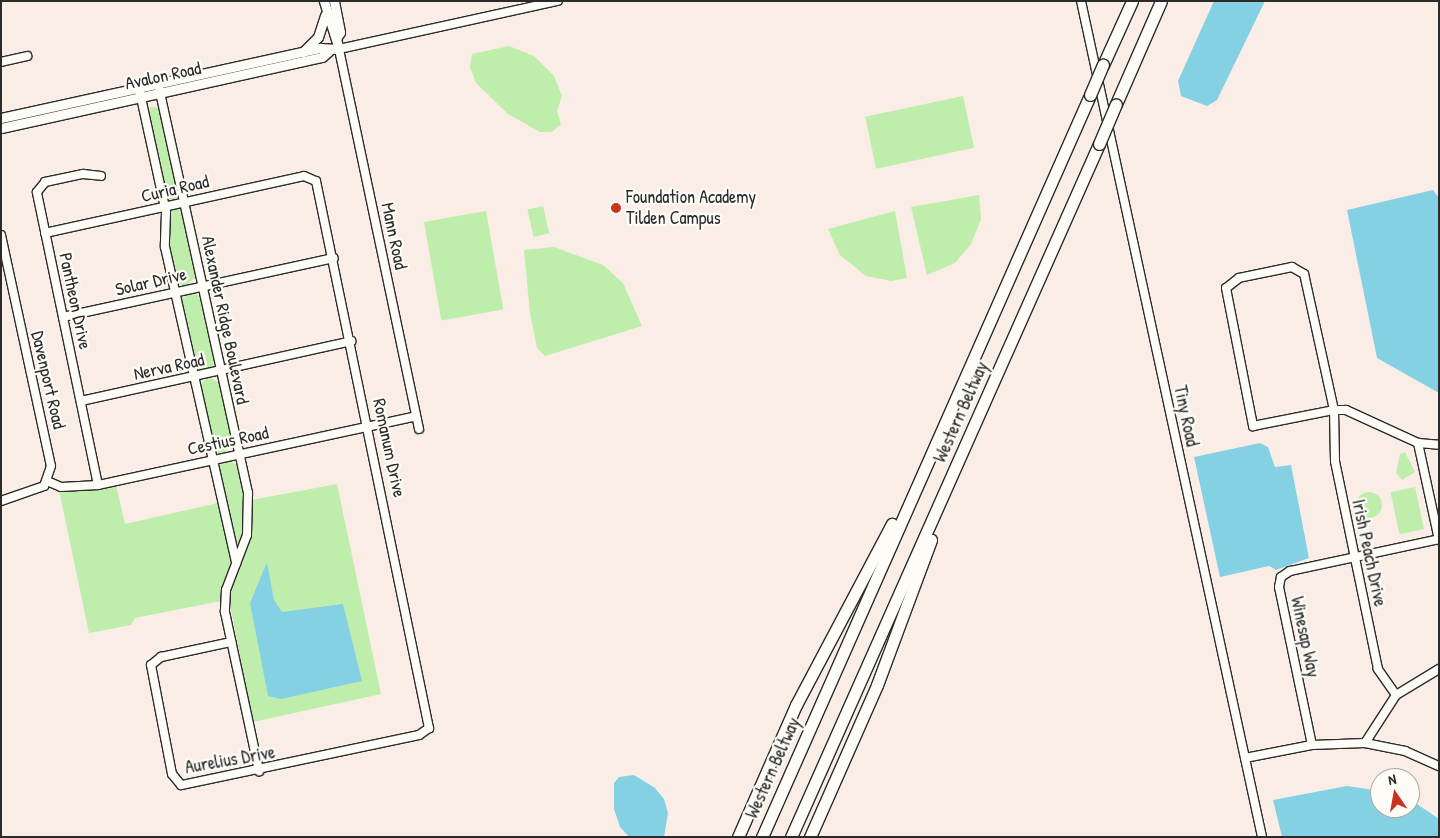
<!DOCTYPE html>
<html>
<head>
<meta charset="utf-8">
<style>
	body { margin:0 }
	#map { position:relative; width:1440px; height:838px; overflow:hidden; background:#f9ede6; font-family:"Patrick Hand",sans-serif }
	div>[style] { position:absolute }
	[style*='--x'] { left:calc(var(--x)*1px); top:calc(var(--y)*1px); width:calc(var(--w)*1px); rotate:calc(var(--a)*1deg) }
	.green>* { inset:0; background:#bfeeac; transform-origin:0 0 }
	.round { border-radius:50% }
	.water>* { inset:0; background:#85d1e4 }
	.roads { filter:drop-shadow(1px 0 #2b2b2b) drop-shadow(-1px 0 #2b2b2b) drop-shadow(0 1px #2b2b2b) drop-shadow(0 -1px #2b2b2b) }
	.minor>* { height:8px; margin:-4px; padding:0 4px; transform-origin:4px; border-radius:4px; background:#fdfcf7 }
	.major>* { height:9px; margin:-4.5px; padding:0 4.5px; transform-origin:4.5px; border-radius:4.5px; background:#fdfcf7 }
	.highway>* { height:11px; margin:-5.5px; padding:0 5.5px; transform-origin:5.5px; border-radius:5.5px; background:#fdfcf7 }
	.bridges { filter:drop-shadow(1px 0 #2b2b2b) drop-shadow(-1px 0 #2b2b2b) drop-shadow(0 1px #2b2b2b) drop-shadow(0 -1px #2b2b2b) }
	.highway-bridge>* { height:11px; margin:-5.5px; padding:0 5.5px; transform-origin:5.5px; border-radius:5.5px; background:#fdfcf7 }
	.dots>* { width:14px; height:14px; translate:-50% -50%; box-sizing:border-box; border:2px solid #fdfcf7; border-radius:50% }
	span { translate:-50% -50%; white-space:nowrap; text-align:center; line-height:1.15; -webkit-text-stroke:4.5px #fdfcf7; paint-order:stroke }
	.street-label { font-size:18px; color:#2b2b2b }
	.poi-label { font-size:18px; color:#2b2b2b }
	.left { translate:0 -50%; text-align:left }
	.frame { position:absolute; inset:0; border:2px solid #2b2b2b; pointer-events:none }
	.north { position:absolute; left:1370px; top:768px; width:50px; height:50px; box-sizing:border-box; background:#fdfcf7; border:1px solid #a9a8a5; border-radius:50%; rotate:348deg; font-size:14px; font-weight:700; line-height:20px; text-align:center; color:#2b2b2b }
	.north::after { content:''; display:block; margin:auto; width:18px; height:22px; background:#c8321e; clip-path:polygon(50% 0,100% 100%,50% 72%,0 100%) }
</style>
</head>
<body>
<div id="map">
	<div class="green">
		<i style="clip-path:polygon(509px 46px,534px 56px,554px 76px,562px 96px,557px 111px,561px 124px,552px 132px,540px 132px,508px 114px,476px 83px,470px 67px,472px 54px)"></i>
		<i style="left:963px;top:96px;width:53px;height:100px;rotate:78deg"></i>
		<i style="clip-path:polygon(151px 107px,160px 108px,179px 195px,173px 201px,167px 198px,147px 112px)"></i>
		<i style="clip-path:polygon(979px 195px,981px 219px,971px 244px,955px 263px,927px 275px,911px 207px)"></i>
		<i style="left:543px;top:206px;width:28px;height:16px;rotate:77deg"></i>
		<i style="clip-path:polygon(178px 208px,184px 214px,197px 276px,185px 286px,175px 281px,168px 248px,170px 211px)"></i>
		<i style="left:486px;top:211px;width:100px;height:63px;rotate:80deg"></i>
		<i style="clip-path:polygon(895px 211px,907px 278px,891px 281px,866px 276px,840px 255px,828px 229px)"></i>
		<i style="clip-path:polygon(554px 247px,603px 265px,623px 283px,642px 326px,545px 356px,537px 348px,530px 313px,524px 250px)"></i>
		<i style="clip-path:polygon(194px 292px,203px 300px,215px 358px,212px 367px,203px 370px,196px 367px,180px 299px)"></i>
		<i style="clip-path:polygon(208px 377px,220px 383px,234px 442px,223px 454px,214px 452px,198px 387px)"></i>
		<i style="clip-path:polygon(1405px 452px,1415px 472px,1402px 480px,1396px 473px,1400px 454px)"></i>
		<i style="clip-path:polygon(229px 460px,238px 466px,246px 502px,243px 535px,238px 545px,218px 467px)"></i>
		<i style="clip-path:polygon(337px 484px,381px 694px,253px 722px,228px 594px,250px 531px,251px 500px)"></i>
		<i style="clip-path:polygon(116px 485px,125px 524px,218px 503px,231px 560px,221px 601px,135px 618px,131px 625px,89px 633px,59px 490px)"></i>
		<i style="left:1415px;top:487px;width:43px;height:25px;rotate:78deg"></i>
		<i class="round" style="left:1356px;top:492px;width:26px;height:26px"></i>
	</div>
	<div class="water">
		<i style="clip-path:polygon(1214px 1px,1265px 1px,1217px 100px,1207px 106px,1181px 96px,1178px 81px)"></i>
		<i style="clip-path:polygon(1433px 190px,1439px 198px,1439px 393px,1377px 358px,1347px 210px)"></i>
		<i style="clip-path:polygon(1260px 443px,1268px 447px,1275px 467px,1291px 465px,1309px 558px,1276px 570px,1269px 566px,1220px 577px,1194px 457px)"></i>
		<i style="clip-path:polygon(267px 562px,274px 600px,282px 612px,343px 604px,362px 681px,281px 699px,268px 696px,250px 603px)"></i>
		<i style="clip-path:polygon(634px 775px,655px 788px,664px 799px,668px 813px,664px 837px,629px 837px,620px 827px,614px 809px,614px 783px,619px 777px)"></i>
		<i style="clip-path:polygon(1347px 786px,1380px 791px,1380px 808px,1410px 808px,1410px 801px,1414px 802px,1439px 819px,1439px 837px,1282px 837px,1273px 800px)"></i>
	</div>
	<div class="roads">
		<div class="minor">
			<i style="--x:1081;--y:1;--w:855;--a:77.78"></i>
			<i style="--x:1;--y:62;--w:27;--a:-13"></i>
			<i style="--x:159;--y:88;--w:415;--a:77.6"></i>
			<i style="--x:248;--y:493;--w:42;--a:91.4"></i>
			<i style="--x:247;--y:535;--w:59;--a:110.9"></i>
			<i style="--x:226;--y:590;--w:22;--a:93"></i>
			<i style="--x:225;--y:612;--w:163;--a:77.9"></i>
			<i style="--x:140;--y:93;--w:122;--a:77.7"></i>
			<i style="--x:166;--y:212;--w:35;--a:92"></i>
			<i style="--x:165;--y:247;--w:324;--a:77.3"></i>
			<i style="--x:45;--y:233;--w:265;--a:-12.4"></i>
			<i style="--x:304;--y:176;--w:13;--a:23"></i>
			<i style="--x:316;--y:181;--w:559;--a:78.33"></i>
			<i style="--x:429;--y:728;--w:12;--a:145"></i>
			<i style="--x:419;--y:735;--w:243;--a:168.1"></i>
			<i style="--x:181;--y:785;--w:14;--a:-129"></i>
			<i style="--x:172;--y:774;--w:111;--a:-100.9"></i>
			<i style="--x:151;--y:665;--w:13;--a:-39"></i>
			<i style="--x:161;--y:657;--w:72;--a:-12.1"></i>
			<i style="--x:1;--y:235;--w:236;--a:77.8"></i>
			<i style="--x:51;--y:466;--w:21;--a:109"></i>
			<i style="--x:44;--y:486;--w:46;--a:160.8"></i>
			<i style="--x:63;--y:317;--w:277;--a:-12.3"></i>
			<i style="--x:81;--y:401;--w:277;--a:-12.5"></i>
			<i style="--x:419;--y:429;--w:388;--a:-101.9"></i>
			<i style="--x:339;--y:49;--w:224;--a:-12.4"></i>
			<i style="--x:1418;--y:443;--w:99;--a:77.8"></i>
			<i style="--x:47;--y:481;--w:15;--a:23"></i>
			<i style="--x:61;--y:487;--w:37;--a:-3"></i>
			<i style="--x:98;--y:485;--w:325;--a:-12.2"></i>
			<i style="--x:98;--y:485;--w:299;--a:-101.8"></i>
			<i style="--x:37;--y:192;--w:13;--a:-51"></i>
			<i style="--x:45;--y:182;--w:39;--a:-12"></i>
			<i style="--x:83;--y:174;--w:18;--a:6"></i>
			<i style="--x:1396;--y:695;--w:32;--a:-125"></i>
			<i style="--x:1378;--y:669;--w:212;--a:-101.7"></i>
			<i style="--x:1335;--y:461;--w:51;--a:-91.1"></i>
			<i style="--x:1334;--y:410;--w:139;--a:-102.4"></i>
			<i style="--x:1304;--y:274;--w:14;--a:-150"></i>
			<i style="--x:1292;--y:267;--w:54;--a:168.3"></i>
			<i style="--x:1239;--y:278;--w:16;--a:142"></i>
			<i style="--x:1226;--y:288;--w:141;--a:78.9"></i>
			<i style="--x:1253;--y:426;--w:83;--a:-11.2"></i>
			<i style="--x:1334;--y:410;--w:12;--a:0"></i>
			<i style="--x:1346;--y:410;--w:79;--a:24.6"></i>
			<i style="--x:1418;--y:443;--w:21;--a:5"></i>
			<i style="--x:1365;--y:743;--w:57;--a:-57.1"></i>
			<i style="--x:1396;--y:695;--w:50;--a:-31.2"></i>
			<i style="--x:1312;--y:745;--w:161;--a:-101.8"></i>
			<i style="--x:1279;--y:587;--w:10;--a:-79"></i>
			<i style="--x:1281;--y:577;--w:11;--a:-34"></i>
			<i style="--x:1290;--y:571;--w:152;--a:-12.1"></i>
			<i style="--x:1245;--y:758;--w:68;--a:-11"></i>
			<i style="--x:1312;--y:745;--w:53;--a:-2.2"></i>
			<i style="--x:1365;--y:743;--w:41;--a:11.3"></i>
			<i style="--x:1405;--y:751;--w:37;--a:24"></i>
		</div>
		<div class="major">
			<i style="--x:334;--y:1;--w:32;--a:79"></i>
			<i style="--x:340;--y:32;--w:6;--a:121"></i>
			<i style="--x:303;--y:52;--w:21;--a:-45"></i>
			<i style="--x:318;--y:37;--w:23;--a:-72"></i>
			<i style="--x:1;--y:118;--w:327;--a:-12.4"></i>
			<i style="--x:320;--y:48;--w:19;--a:3"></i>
			<i style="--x:339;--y:49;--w:50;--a:-107.4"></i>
			<i style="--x:1;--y:128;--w:329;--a:-12.5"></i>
			<i style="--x:322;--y:57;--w:9;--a:-41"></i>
		</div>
		<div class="highway">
			<i style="--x:1103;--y:65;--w:70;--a:-65.6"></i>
			<i style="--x:1116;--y:104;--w:112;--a:-66.4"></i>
			<i style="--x:738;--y:837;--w:144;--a:-66.3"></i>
			<i style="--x:796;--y:705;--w:205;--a:-62.1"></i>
			<i style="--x:762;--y:837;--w:811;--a:-66.15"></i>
			<i style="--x:791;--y:837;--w:758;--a:-66.04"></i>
			<i style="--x:810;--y:837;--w:166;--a:-66.2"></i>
			<i style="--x:877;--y:685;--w:155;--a:-69.6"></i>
		</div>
	</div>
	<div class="bridges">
		<div class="highway-bridge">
			<i style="--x:1090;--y:95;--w:33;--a:-67"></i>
			<i style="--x:1099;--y:144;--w:43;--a:-67"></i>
		</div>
	</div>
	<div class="dots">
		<i style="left:616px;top:208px;background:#c8321e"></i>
	</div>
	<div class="street-label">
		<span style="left:163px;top:76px;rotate:-12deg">Avalon Road</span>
		<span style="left:175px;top:189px;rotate:-13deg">Curia Road</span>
		<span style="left:394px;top:236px;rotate:78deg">Mann Road</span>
		<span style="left:151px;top:282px;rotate:-13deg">Solar Drive</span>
		<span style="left:75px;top:301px;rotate:78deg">Pantheon Drive</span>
		<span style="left:225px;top:320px;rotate:78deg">Alexander Ridge Boulevard</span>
		<span style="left:169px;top:367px;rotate:-12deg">Nerva Road</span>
		<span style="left:48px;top:380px;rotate:77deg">Davenport Road</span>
		<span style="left:961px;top:412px;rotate:-66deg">Western Beltway</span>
		<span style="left:1186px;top:416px;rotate:78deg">Tiny Road</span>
		<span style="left:228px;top:441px;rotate:-12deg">Cestius Road</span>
		<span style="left:389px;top:448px;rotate:78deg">Romanum Drive</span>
		<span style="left:1369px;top:553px;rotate:78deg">Irish Peach Drive</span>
		<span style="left:1305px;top:637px;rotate:78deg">Winesap Way</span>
		<span style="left:230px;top:760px;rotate:-10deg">Aurelius Drive</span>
		<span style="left:773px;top:768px;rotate:-66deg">Western Beltway</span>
	</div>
	<div class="poi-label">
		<span class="left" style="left:626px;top:208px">Foundation Academy<br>Tilden Campus</span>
	</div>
	<div class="frame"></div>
	<div class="north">N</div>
</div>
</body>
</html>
